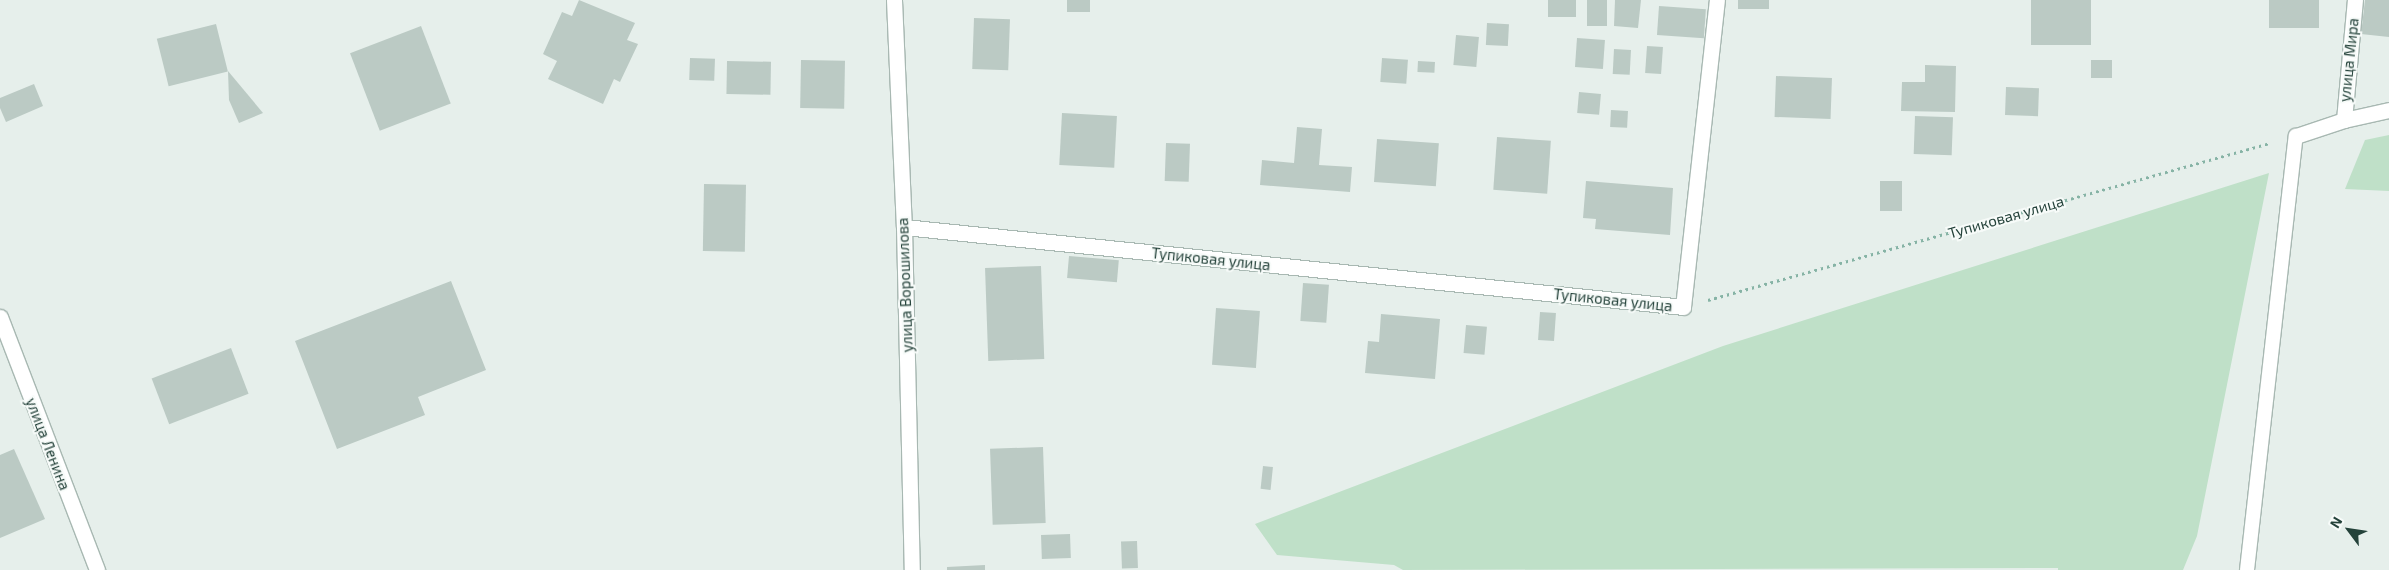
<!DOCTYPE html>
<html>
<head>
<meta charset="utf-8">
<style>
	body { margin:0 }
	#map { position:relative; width:2389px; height:570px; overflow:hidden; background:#e6efeb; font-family:"Exo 2",sans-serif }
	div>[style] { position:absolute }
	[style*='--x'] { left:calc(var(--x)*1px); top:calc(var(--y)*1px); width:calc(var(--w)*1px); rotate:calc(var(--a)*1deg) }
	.green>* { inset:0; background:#bfe0c8 }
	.building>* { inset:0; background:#bbcac4; transform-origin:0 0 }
	.path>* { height:3px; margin-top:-1.5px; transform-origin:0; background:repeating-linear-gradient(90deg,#86b3a5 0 2.5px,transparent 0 6.5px) }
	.roads { filter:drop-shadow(1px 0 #a8b8b2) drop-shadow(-1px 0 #a8b8b2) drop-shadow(0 1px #a8b8b2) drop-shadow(0 -1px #a8b8b2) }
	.lane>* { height:14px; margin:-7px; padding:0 7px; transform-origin:7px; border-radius:7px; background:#fff }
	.street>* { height:15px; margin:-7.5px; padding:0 7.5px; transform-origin:7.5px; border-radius:7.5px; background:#fff }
	.secondary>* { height:15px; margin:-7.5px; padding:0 7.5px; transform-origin:7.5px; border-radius:7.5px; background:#fff }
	span { translate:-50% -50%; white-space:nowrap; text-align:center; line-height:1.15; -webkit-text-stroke:4px #f7fbf9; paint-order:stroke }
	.street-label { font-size:15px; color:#24423a }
	.north { position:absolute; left:2324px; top:505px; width:50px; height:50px; -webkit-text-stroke:4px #f7fbf9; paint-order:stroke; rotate:301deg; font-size:14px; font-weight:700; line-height:20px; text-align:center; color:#24423a }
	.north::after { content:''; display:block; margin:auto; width:18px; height:22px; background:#24423a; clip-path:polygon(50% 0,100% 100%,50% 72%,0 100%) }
</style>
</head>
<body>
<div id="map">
	<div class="green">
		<i style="clip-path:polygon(2389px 135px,2389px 191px,2345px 189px,2365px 140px)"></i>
		<i style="clip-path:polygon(2269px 173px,2197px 536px,2183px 570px,2058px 570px,2058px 568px,1403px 570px,1394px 565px,1277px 555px,1255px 524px,1723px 346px)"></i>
	</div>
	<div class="building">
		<i style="clip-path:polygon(579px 0,635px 23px,627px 40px,638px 44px,620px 82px,614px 79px,603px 104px,548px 79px,557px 61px,543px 54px,562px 12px,572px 16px)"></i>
		<i style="left:1067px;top:0;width:23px;height:12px"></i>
		<i style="left:1548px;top:0;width:28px;height:17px"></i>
		<i style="left:1587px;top:0;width:20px;height:26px"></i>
		<i style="clip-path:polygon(1615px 0,1641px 0,1638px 28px,1614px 26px)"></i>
		<i style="left:1738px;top:0;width:31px;height:9px"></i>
		<i style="left:2031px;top:0;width:60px;height:45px"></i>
		<i style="left:2269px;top:0;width:50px;height:28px"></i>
		<i style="clip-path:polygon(2365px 0,2389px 0,2389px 37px,2361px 34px)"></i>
		<i style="left:1659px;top:6px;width:47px;height:29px;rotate:4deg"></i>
		<i style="left:974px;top:18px;width:36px;height:51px;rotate:2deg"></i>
		<i style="left:1487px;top:23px;width:22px;height:22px;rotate:3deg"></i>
		<i style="left:216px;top:24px;width:49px;height:61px;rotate:76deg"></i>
		<i style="left:421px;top:26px;width:83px;height:76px;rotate:69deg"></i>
		<i style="left:1456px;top:35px;width:23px;height:30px;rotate:5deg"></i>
		<i style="left:1577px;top:38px;width:28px;height:29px;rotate:4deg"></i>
		<i style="left:1647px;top:46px;width:16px;height:27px;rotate:4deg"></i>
		<i style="left:1614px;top:49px;width:17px;height:25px;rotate:3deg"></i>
		<i style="left:690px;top:58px;width:25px;height:22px;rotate:2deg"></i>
		<i style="left:1382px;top:58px;width:26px;height:24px;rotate:4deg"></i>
		<i style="left:801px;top:60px;width:44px;height:48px;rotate:1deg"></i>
		<i style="left:2091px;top:60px;width:21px;height:18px"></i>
		<i style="left:727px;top:61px;width:44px;height:33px;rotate:1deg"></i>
		<i style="left:1418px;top:61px;width:17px;height:11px;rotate:3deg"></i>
		<i style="clip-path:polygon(1925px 65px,1956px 66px,1955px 112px,1901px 111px,1902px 82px,1925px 82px)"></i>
		<i style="clip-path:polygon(228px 71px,263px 113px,239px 123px,229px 100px)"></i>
		<i style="left:1776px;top:76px;width:56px;height:41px;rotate:2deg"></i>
		<i style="clip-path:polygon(34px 84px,43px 106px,6px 122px,0 108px,0 98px)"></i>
		<i style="left:2006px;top:87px;width:33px;height:28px;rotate:2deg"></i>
		<i style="left:1579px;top:92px;width:22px;height:21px;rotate:5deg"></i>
		<i style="left:1611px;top:110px;width:17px;height:17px;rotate:3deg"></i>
		<i style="left:1062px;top:113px;width:55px;height:52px;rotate:3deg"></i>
		<i style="left:1915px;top:116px;width:38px;height:38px;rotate:2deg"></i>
		<i style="clip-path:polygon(1297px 127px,1322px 129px,1319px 165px,1352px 167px,1350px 192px,1260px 185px,1262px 160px,1294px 163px)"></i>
		<i style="left:1497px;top:137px;width:54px;height:53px;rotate:4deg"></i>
		<i style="left:1377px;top:139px;width:62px;height:43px;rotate:4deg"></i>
		<i style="left:1166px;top:143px;width:24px;height:38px;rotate:2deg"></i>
		<i style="clip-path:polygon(1586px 181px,1673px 188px,1670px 235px,1595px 229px,1596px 219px,1583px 218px)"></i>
		<i style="left:1880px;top:181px;width:22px;height:30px"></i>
		<i style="left:704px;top:184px;width:42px;height:67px;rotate:1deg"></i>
		<i style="left:1069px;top:256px;width:50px;height:22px;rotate:5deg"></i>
		<i style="left:1041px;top:266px;width:93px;height:56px;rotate:88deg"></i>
		<i style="clip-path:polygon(451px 281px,486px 370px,418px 397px,425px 415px,337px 449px,295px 341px)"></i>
		<i style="left:1303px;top:283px;width:26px;height:38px;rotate:4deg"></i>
		<i style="left:1216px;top:308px;width:44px;height:57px;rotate:4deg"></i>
		<i style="left:1540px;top:312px;width:16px;height:28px;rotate:4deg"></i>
		<i style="clip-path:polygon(1381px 314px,1440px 319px,1435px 379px,1365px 373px,1368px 341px,1379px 342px)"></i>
		<i style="left:1466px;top:325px;width:21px;height:28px;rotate:5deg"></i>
		<i style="left:231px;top:348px;width:49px;height:85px;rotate:69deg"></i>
		<i style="left:1043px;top:447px;width:76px;height:53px;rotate:88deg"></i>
		<i style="clip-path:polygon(14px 449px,45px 519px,0 538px,0 455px)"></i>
		<i style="left:1263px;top:466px;width:10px;height:23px;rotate:6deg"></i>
		<i style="left:1070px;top:534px;width:24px;height:29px;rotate:88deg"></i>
		<i style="left:1137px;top:541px;width:27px;height:16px;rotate:88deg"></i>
		<i style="clip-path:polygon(985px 565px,985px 570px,947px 570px,947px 567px)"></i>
	</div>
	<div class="path">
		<i style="--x:1708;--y:300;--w:584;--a:-15.61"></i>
	</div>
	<div class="roads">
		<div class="lane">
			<i style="--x:2247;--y:570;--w:437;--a:-83.6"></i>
		</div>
		<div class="street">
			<i style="--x:894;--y:0;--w:227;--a:87.5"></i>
			<i style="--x:904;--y:227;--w:343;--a:88.7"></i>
			<i style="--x:2344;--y:120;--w:121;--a:-84.8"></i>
			<i style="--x:2296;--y:136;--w:51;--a:-18.4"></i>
			<i style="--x:2344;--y:120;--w:46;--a:-12.5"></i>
			<i style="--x:904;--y:227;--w:783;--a:5.86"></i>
			<i style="--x:1683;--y:307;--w:309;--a:-83.7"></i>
		</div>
		<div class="secondary">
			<i style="--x:0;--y:317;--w:271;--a:69"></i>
		</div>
	</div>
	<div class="street-label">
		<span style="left:2349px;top:60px;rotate:-84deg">улица Мира</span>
		<span style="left:2006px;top:217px;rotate:-16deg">Тупиковая улица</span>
		<span style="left:1211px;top:259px;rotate:6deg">Тупиковая улица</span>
		<span style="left:905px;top:285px;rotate:-92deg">улица Ворошилова</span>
		<span style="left:1613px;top:300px;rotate:6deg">Тупиковая улица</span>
		<span style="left:48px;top:444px;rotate:69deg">улица Ленина</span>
	</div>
	<div class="north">N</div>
</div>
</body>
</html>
